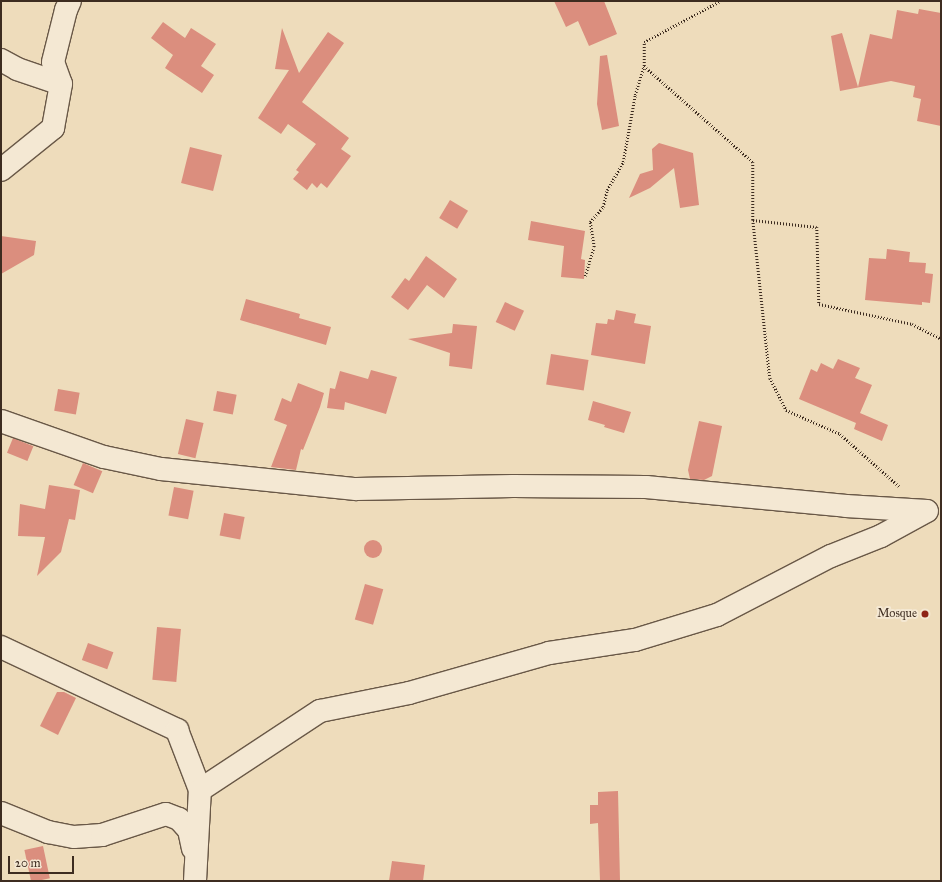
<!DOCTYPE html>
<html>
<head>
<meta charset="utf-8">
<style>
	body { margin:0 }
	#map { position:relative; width:942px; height:882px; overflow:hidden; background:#eedcbb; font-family:"IM FELL Great Primer",serif }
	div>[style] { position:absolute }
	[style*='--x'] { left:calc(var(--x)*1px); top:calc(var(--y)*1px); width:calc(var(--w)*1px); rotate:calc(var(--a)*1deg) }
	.building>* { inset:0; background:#db8e7e; transform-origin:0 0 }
	.round { border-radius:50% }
	.path>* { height:2.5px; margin-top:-1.25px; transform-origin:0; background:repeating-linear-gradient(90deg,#3d2c20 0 1px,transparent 0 3px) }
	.roads { filter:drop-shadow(1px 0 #695847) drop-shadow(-1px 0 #695847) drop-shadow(0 1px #695847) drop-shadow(0 -1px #695847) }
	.minor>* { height:22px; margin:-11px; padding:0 11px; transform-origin:11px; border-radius:11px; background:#f4e8d3 }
	.dots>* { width:11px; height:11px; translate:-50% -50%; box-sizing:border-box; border:2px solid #f4e8d3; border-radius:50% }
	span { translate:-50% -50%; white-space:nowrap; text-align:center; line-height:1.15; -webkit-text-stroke:4px #f4e8d3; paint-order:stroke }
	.poi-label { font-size:12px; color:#3d2c20 }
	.right { translate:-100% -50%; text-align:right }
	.frame { position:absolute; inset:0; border:2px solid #3d2c20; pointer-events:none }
	.scale { position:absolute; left:8px; top:856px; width:66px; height:18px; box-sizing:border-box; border:2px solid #3d2c20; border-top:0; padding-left:5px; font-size:12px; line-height:14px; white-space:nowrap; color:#3d2c20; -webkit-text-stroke:3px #f4e8d3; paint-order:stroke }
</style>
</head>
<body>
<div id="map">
	<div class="building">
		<i style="clip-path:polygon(554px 1px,604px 1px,617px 34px,589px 46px,578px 21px,566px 27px)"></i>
		<i style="clip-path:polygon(919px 9px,941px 13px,941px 126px,917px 121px,921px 99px,913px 97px,915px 86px,891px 81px,840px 91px,831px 36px,842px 33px,858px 87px,870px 34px,892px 39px,897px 10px,918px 14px)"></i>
		<i style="clip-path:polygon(163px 22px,185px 38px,191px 28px,216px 44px,201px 66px,214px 75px,202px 93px,165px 68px,173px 55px,151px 38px)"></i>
		<i style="clip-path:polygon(282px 28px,299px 73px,328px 32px,344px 43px,302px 102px,349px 138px,341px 149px,351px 156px,327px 188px,321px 183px,317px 188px,312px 183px,307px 190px,293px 179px,299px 172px,296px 170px,316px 144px,288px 124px,281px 134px,258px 118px,289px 70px,275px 69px)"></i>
		<i style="clip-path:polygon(607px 55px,619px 126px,602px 130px,597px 104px,600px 56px)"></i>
		<i style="clip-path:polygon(659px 143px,693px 153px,699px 205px,680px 208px,674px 168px,650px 188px,629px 198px,640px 174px,653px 170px,652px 149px)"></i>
		<i style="left:190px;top:147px;width:33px;height:37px;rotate:14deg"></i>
		<i style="left:450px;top:200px;width:21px;height:21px;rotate:31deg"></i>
		<i style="clip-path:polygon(531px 221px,585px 231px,581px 259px,585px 260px,584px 279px,561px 277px,564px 246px,528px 240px)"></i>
		<i style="clip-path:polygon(1px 236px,36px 241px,34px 255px,1px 274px)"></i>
		<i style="clip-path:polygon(887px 249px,910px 252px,909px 262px,926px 263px,925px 273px,933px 274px,930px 303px,922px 302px,922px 305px,865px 300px,869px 258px,886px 259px)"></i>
		<i style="clip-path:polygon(426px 256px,457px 279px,444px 298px,427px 285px,408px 310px,391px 297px,405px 278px,409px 281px)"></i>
		<i style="clip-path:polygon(246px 299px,300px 314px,299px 318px,331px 327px,326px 345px,240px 320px)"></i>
		<i style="left:505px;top:302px;width:21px;height:22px;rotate:25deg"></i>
		<i style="clip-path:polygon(616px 310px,636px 314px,634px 323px,651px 326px,645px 364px,591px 355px,596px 323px,607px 324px,608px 319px,614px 320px)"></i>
		<i style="clip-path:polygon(453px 324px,477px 326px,472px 369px,449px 366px,450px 353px,408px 339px,452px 333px)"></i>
		<i style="left:551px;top:354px;width:38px;height:31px;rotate:9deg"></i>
		<i style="clip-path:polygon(838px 359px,860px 368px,855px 378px,872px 385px,860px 413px,888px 425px,882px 441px,854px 429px,856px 423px,799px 399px,811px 369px,817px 372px,821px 363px,833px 369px)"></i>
		<i style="clip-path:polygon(371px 370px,397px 377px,386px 414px,345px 402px,344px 410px,327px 408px,330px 388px,335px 389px,340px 371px,368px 379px)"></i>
		<i style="clip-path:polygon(298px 383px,324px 393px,320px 407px,303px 450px,301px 449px,296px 470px,271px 467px,287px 425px,274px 420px,282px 398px,291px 402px)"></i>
		<i style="left:58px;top:389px;width:22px;height:22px;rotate:10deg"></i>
		<i style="left:217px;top:391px;width:20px;height:20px;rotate:11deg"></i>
		<i style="clip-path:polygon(593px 401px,631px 412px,624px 433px,604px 427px,605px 425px,588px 420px)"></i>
		<i style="left:186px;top:419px;width:18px;height:36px;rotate:13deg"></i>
		<i style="clip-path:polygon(699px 421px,722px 426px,712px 476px,704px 480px,690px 479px,688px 470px)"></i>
		<i style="left:13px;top:438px;width:22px;height:16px;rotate:22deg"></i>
		<i style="left:83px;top:463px;width:21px;height:24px;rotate:23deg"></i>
		<i style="clip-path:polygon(49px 485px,80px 490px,75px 520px,69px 519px,61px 552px,37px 576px,45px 537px,18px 536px,20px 504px,45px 509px)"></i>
		<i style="left:174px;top:487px;width:20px;height:29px;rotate:11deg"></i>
		<i style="left:224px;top:513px;width:21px;height:23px;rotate:11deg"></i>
		<i class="round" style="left:364px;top:540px;width:18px;height:18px"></i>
		<i style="left:365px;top:584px;width:19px;height:37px;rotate:16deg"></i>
		<i style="left:157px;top:627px;width:24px;height:53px;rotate:5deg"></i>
		<i style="left:88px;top:643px;width:27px;height:18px;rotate:20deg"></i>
		<i style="clip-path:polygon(57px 692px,64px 692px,76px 698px,58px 735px,40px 726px)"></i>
		<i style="clip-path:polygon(618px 791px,620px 881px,600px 881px,598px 823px,590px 824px,590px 805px,598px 805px,598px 792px)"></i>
		<i style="left:43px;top:846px;width:33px;height:19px;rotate:78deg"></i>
		<i style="clip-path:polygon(392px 861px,425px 865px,423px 881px,389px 881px)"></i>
	</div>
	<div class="path">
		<i style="--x:644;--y:66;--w:24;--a:-90"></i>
		<i style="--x:644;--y:42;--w:86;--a:-28.3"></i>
		<i style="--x:753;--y:220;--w:64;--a:6.2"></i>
		<i style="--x:817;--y:227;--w:77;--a:88.5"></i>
		<i style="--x:819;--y:304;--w:95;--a:12.1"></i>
		<i style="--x:912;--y:324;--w:33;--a:27"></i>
		<i style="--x:585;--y:276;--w:30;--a:-73"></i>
		<i style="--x:594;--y:247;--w:25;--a:-99"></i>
		<i style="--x:590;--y:222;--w:20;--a:-49"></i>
		<i style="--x:603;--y:207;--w:17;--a:-77"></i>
		<i style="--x:607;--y:190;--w:32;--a:-60"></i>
		<i style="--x:623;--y:162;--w:68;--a:-79.8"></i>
		<i style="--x:635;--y:95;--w:30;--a:-73"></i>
		<i style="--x:644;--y:66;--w:145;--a:41.4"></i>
		<i style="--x:753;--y:162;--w:58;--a:90"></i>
		<i style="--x:753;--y:220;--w:159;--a:83.9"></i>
		<i style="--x:770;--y:378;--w:36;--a:63"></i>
		<i style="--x:786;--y:410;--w:59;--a:24"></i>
		<i style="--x:840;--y:434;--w:80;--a:41.5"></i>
	</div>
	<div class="roads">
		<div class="minor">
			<i style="--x:1;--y:60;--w:18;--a:29"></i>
			<i style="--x:17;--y:69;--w:46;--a:18.8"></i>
			<i style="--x:1;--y:170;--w:67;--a:-38.9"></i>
			<i style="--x:53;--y:128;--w:45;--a:-79.7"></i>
			<i style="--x:61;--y:84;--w:23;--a:-110"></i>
			<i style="--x:53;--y:62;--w:54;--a:-76"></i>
			<i style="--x:66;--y:10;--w:10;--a:-66"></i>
			<i style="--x:1;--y:421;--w:109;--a:19.3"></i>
			<i style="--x:104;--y:457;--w:58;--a:11.9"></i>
			<i style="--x:161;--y:469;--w:196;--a:5.9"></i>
			<i style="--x:356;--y:489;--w:157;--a:-1.1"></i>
			<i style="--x:513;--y:486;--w:133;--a:0.4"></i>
			<i style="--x:646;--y:487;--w:201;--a:5.4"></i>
			<i style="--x:846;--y:506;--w:81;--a:3.5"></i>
			<i style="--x:1;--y:647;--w:195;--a:25.2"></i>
			<i style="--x:177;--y:730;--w:64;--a:69"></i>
			<i style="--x:1;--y:813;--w:51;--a:22"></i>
			<i style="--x:48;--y:832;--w:26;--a:11"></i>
			<i style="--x:74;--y:837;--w:28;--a:-4"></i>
			<i style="--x:102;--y:835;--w:67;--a:-18.2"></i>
			<i style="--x:166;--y:814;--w:14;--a:21"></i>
			<i style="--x:179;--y:819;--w:15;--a:48"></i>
			<i style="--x:189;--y:830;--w:19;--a:78"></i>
			<i style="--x:195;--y:881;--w:91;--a:-86.9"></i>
			<i style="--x:200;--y:790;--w:144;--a:-33.4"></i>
			<i style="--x:320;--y:711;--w:91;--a:-11.4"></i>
			<i style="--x:409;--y:693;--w:146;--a:-15.9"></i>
			<i style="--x:549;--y:653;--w:87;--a:-8.6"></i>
			<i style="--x:635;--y:640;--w:86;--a:-17"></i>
			<i style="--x:717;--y:615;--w:128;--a:-27.4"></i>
			<i style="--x:831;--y:556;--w:54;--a:-21.8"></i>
			<i style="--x:881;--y:536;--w:52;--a:-28.5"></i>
		</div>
	</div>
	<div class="dots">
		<i style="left:925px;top:614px;background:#8f2418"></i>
	</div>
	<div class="poi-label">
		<span class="right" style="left:917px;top:614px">Mosque</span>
	</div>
	<div class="frame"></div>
	<div class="scale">20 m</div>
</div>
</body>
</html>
